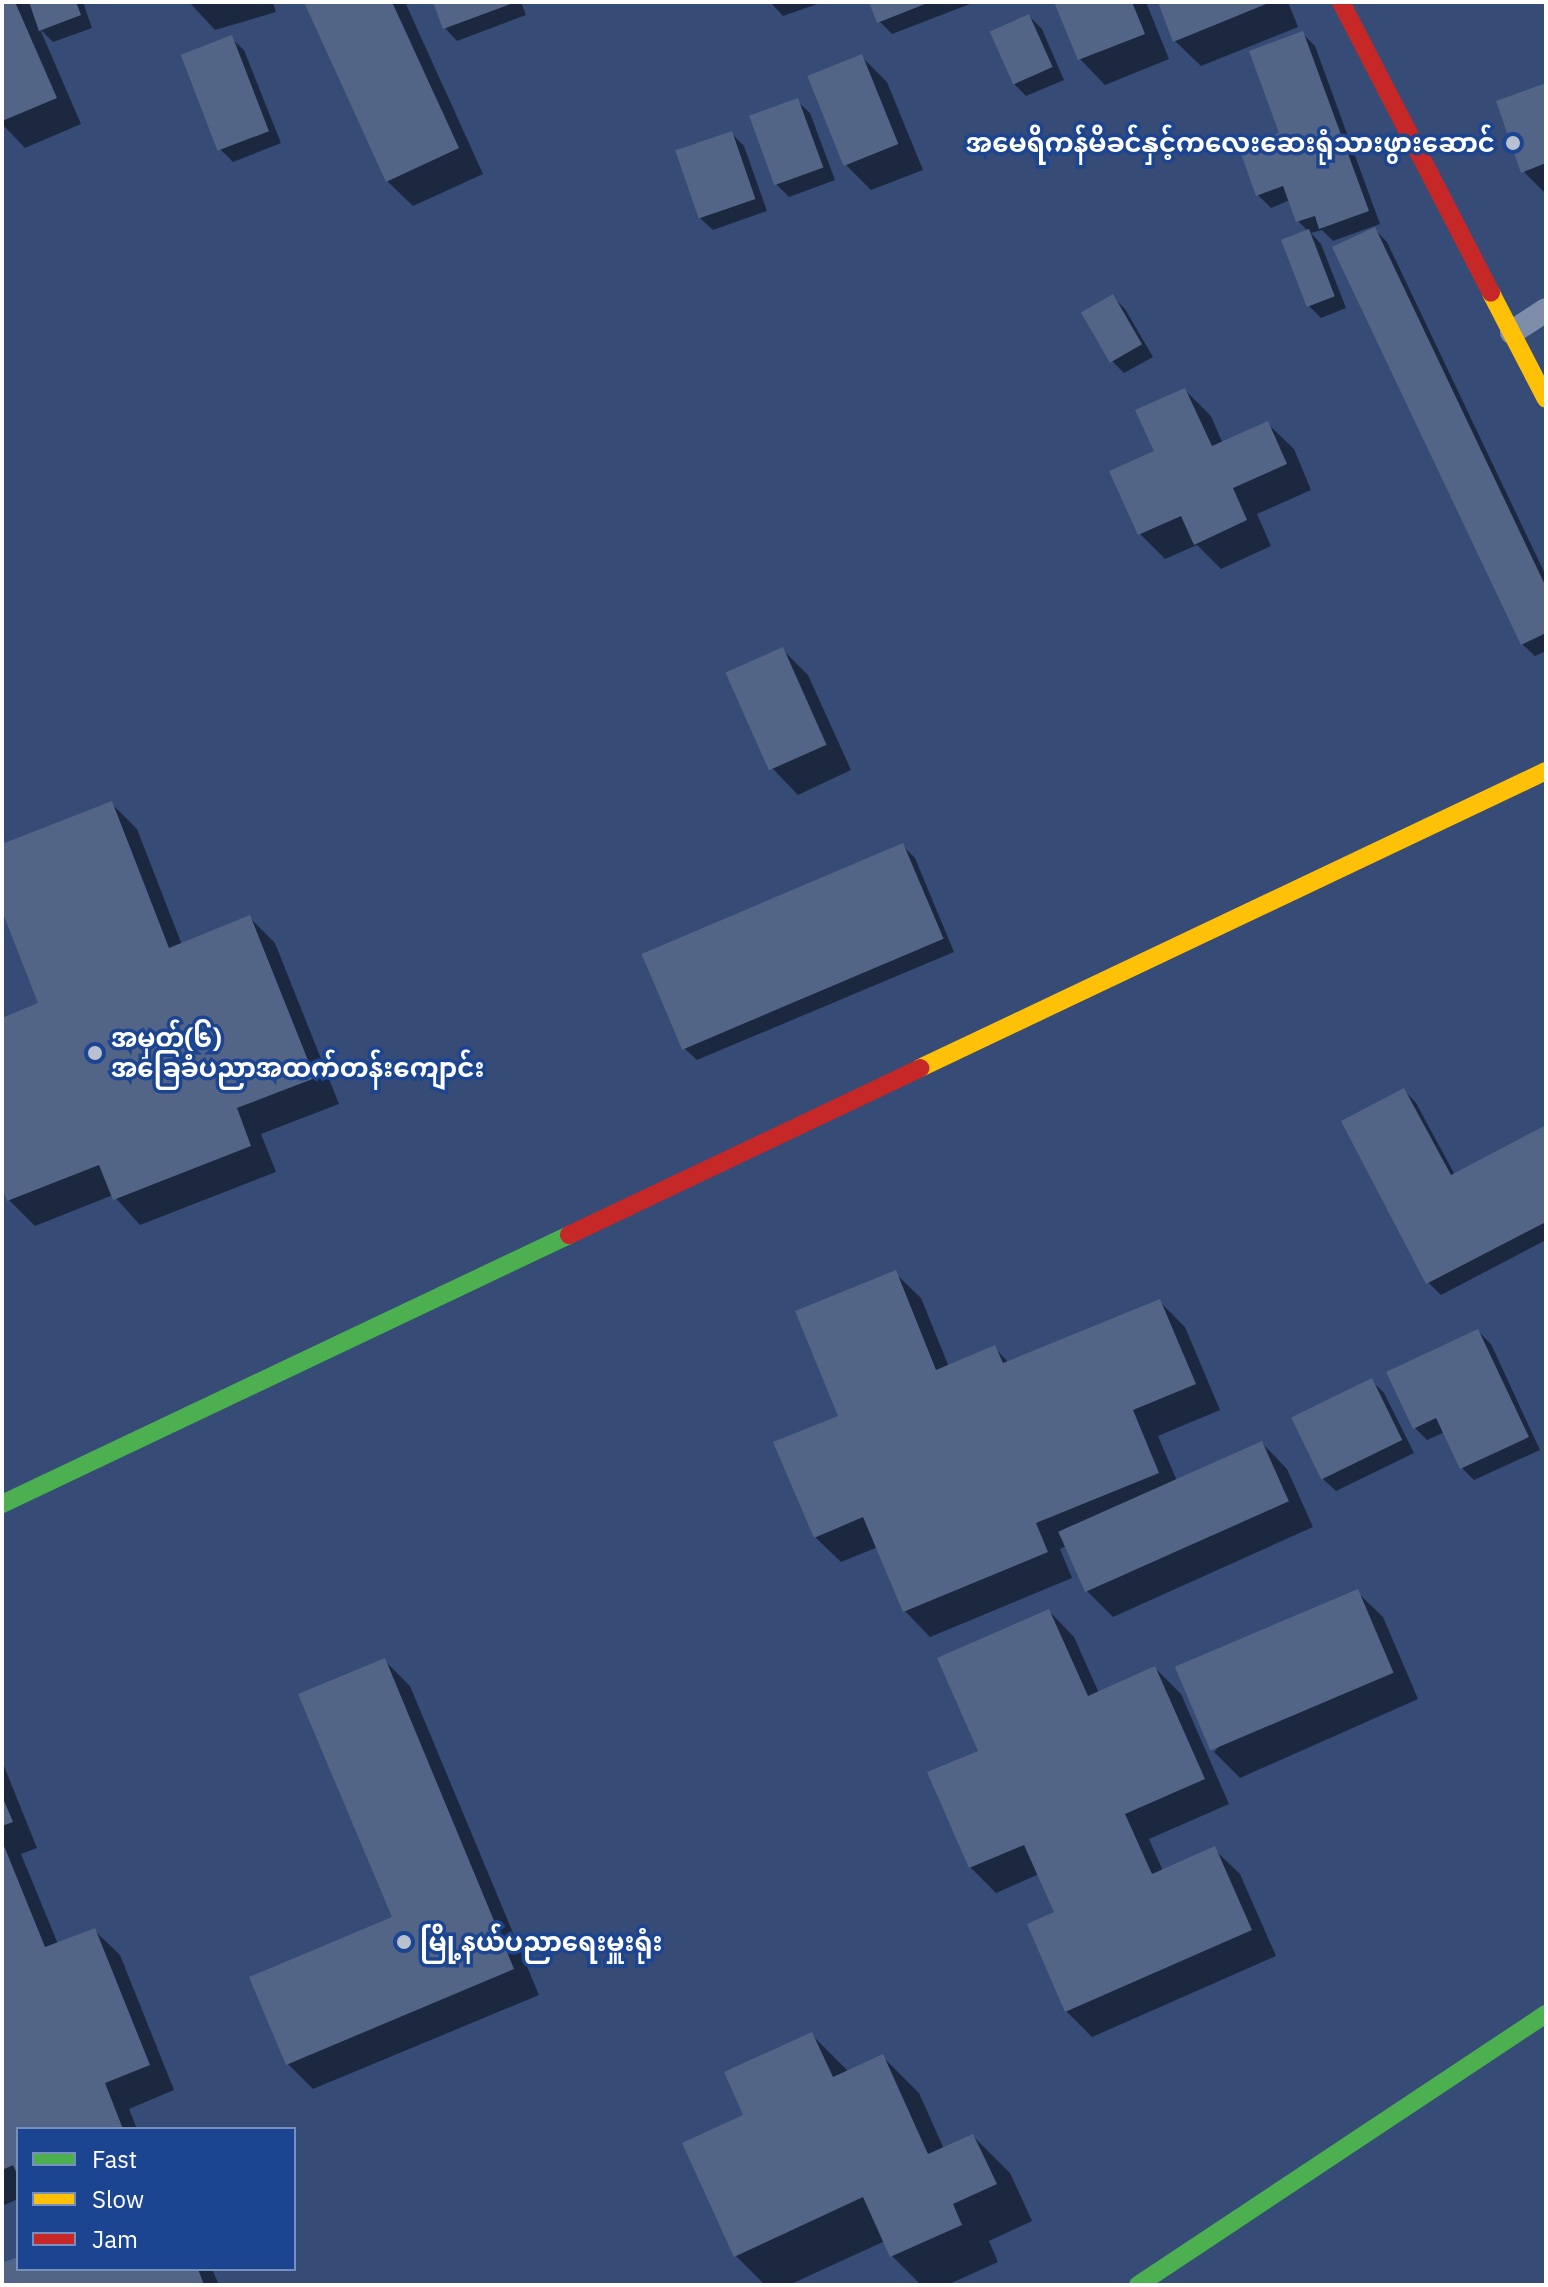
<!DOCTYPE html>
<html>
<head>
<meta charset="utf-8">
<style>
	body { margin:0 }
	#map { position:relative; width:1548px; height:2287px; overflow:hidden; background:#364c76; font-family:"IBM Plex Sans","Noto Sans Myanmar",sans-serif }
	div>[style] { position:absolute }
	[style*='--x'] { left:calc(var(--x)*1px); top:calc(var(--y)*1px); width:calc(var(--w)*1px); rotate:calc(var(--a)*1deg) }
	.shadow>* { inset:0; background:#0007 }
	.building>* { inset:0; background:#536586; transform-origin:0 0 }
	.lane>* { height:24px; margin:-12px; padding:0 12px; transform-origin:12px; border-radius:12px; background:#7e8da9 }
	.fast>* { height:18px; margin:-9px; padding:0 9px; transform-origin:9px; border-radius:9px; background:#4caf50 }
	.slow>* { height:18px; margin:-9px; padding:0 9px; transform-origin:9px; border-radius:9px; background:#ffc107 }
	.jam>* { height:18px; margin:-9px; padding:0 9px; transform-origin:9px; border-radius:9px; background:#c62828 }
	.dots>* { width:22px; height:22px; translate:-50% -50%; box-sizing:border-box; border:4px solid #1b4491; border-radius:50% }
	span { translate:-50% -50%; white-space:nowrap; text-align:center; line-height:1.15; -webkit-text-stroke:7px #1b4491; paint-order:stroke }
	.poi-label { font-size:26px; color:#fff; font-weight:700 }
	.right { translate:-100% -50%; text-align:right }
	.left { translate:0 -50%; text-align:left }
	.frame { position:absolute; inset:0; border:4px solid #fff; pointer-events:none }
	.legend { position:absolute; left:16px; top:2127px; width:280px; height:144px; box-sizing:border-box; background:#1b4491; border:2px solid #768fbd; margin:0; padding:10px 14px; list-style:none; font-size:24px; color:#fff }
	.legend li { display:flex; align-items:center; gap:16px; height:40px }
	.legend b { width:40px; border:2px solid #768fbd }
</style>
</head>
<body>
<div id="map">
	<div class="shadow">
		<i style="clip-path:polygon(2px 2px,83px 2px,92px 28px,53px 42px,40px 29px,81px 124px,25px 148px,2px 124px)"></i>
		<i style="clip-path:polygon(189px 2px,273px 2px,276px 12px,215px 30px)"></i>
		<i style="clip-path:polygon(306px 2px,405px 2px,483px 174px,413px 206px,387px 181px)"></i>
		<i style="clip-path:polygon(435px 2px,521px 2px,526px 15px,457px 41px,445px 28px)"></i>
		<i style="clip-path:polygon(770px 2px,823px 2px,783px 16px)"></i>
		<i style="clip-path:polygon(872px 2px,969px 2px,970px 4px,892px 34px,879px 21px)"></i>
		<i style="clip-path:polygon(1056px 2px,1146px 2px,1169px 59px,1105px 85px,1080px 59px)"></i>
		<i style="clip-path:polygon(1160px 2px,1288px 2px,1298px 27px,1201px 66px,1175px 41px)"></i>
		<i style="clip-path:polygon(1029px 16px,1042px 29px,1064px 80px,1026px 96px,1014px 84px)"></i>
		<i style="clip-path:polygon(1302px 33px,1315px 46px,1380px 224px,1333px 241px,1322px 230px,1311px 233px,1321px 244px,1346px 308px,1321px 318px,1308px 305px,1308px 231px,1298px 221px,1290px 200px,1271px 208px,1258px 195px,1281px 134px)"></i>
		<i style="clip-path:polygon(231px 38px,244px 50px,281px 143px,233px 162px,220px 149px)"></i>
		<i style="clip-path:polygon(861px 56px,887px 82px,923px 170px,871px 190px,845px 164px)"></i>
		<i style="clip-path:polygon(1546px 85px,1546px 194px,1523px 171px)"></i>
		<i style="clip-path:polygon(797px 101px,810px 113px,835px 180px,789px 197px,776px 184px)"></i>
		<i style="clip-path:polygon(731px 133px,744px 146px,767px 211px,713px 230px,700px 218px)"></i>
		<i style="clip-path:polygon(1374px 229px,1387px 242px,1546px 576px,1546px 651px,1535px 656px,1522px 644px)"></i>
		<i style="clip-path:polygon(1112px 296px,1125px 309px,1153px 357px,1124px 373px,1112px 361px)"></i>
		<i style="clip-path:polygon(1185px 390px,1211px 416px,1223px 444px,1268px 424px,1294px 449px,1311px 490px,1257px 514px,1271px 546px,1221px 569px,1197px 545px,1165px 559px,1140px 534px,1156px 452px)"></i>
		<i style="clip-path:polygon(782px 649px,808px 675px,851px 770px,798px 795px,773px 769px)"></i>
		<i style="clip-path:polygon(111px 803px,137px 829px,182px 945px,250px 918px,275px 943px,339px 1104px,261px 1134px,276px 1172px,140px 1225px,113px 1195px,35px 1226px,9px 1200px,2px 1182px,2px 1020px,41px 1004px,2px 906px,2px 846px)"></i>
		<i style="clip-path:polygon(902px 845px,915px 858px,954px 952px,697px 1060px,684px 1048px)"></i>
		<i style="clip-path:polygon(1404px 1090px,1416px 1103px,1455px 1175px,1546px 1127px,1546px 1240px,1441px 1295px,1428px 1282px)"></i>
		<i style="clip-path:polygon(895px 1273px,921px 1298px,949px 1367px,994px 1347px,1009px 1363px,1159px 1301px,1185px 1327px,1220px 1410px,1158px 1436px,1177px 1481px,1262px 1443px,1287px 1469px,1313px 1527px,1113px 1617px,1087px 1591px,1067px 1546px,1060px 1549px,1072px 1578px,930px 1637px,905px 1611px,878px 1547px,841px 1562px,815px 1537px,840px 1417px)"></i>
		<i style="clip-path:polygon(1478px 1331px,1491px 1344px,1540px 1450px,1474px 1480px,1462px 1468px,1445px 1432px,1427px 1440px,1415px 1428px)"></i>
		<i style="clip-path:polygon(1372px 1381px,1384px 1393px,1414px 1453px,1336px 1491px,1323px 1479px)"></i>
		<i style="clip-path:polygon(1357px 1592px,1383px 1617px,1418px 1699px,1240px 1778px,1214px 1752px)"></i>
		<i style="clip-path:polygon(1049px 1611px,1074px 1637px,1099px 1693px,1155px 1668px,1181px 1694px,1229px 1804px,1149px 1839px,1163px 1871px,1214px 1849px,1240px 1874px,1276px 1956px,1092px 2037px,1066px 2011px,1056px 1913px,1039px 1874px,996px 1893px,970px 1867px,980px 1752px)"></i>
		<i style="clip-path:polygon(384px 1660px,410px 1686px,539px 1995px,313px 2089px,288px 2064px,394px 1918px)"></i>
		<i style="clip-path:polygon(2px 1761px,37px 1848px,21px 1854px,58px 1944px,94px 1930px,120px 1955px,174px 2090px,129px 2109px,137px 2129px,18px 2129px,18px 2199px,2px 2206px)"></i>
		<i style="clip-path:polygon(811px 2034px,849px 2072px,882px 2056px,919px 2093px,944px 2149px,973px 2136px,1010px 2173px,1032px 2221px,989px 2241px,998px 2262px,947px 2285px,921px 2285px,892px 2256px,885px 2241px,789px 2285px,765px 2285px,735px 2255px,746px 2116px)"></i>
		<i style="clip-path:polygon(18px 2259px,18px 2269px,212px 2269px,219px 2285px,2px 2285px,2px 2265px)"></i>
	</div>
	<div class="building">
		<i style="clip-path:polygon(2px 2px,15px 2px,57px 98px,2px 121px)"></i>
		<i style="clip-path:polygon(29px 2px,76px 2px,81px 15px,39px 31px)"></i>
		<i style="clip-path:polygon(304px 2px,392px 2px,459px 148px,386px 182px)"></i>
		<i style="clip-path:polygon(433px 2px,516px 2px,443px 29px)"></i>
		<i style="clip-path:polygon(869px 2px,930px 2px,877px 23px)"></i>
		<i style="clip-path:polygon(1054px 2px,1132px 2px,1145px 34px,1078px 60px)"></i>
		<i style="clip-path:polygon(1158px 2px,1271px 2px,1173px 42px)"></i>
		<i style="left:1029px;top:14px;width:58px;height:43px;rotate:66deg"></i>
		<i style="clip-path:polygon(1303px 31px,1369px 211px,1319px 229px,1315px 216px,1296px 222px,1283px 186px,1256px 196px,1239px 148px,1279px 133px,1249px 51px)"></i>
		<i style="left:232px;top:35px;width:103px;height:55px;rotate:69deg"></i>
		<i style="left:862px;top:54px;width:97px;height:59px;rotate:68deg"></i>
		<i style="clip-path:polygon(1546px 83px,1546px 163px,1521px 173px,1496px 101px)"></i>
		<i style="left:798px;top:98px;width:74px;height:52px;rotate:70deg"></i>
		<i style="left:732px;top:131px;width:72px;height:60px;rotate:71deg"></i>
		<i style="clip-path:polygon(1375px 227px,1546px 587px,1546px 633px,1521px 645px,1332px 247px)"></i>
		<i style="left:1309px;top:229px;width:72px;height:30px;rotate:69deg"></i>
		<i style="left:1113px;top:294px;width:58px;height:37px;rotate:60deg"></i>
		<i style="clip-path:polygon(1185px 388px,1212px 446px,1268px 421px,1287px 464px,1233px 488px,1247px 520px,1194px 545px,1181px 516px,1138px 535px,1109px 471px,1154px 451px,1135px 410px)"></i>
		<i style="left:783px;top:647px;width:107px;height:63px;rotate:66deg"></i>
		<i style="clip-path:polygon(112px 801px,169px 948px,250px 915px,315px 1078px,237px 1108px,251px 1146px,113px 1200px,99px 1165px,7px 1201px,2px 1188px,2px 1018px,38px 1003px,2px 911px,2px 844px)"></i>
		<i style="left:903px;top:843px;width:104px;height:284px;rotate:67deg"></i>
		<i style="clip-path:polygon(1404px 1088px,1451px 1175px,1546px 1125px,1546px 1222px,1426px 1284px,1341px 1121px)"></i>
		<i style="clip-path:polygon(896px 1270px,936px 1370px,995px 1345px,1003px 1363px,1160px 1299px,1196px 1384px,1133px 1410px,1159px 1473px,1036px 1523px,1048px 1552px,903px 1612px,863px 1517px,814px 1538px,773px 1442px,838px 1416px,795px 1311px)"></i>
		<i style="clip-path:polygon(1478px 1329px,1529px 1437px,1460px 1469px,1436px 1418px,1413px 1429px,1386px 1372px)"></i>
		<i style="left:1372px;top:1378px;width:69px;height:90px;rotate:64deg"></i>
		<i style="left:1262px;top:1441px;width:66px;height:223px;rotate:66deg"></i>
		<i style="left:1358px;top:1589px;width:91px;height:199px;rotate:67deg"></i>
		<i style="clip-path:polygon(1049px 1609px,1088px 1696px,1155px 1666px,1205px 1779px,1125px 1814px,1152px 1874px,1215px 1846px,1252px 1930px,1065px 2012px,1027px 1924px,1054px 1912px,1024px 1845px,969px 1868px,927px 1772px,978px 1751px,937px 1658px)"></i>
		<i style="clip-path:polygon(385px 1658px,514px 1969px,286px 2065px,249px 1977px,392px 1917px,298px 1694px)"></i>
		<i style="clip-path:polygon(2px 1796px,13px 1822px,2px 1826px)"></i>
		<i style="clip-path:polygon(2px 1841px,45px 1947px,95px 1928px,150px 2065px,105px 2083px,123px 2129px,18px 2129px,18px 2176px,13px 2165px,2px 2170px)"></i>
		<i style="clip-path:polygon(812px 2032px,833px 2077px,883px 2054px,928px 2154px,973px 2134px,997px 2184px,953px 2204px,962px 2225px,890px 2257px,863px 2197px,734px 2257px,682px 2143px,743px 2115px,724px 2072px)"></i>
		<i style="clip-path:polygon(18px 2257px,18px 2269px,198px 2269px,204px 2285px,2px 2285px,2px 2263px)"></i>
	</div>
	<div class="lane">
		<i style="--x:1512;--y:332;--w:40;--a:-32.9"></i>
	</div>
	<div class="fast">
		<i style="--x:2;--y:1504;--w:628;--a:-25.38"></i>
		<i style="--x:1138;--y:2285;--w:490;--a:-33.6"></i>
	</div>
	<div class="slow">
		<i style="--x:1491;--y:293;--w:119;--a:62.6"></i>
		<i style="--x:920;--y:1068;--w:693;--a:-25.38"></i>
	</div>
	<div class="jam">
		<i style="--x:1341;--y:2;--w:327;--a:62.7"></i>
		<i style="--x:569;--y:1235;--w:389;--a:-25.4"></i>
	</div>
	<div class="dots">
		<i style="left:1513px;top:143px;background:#b9c0cf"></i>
		<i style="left:95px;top:1053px;background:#b9c0cf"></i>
		<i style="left:404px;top:1942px;background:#b9c0cf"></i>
	</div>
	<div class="poi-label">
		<span class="right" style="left:1495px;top:143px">အမေရိကန်မိခင်နှင့်ကလေးဆေးရုံသားဖွားဆောင်</span>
		<span class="left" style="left:111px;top:1053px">အမှတ်(၆)<br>အခြေခံပညာအထက်တန်းကျောင်း</span>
		<span class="left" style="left:420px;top:1942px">မြို့နယ်ပညာရေးမှူးရုံး</span>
	</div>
	<div class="frame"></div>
	<ul class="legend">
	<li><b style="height:10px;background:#4caf50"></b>Fast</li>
	<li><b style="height:10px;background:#ffc107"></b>Slow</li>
	<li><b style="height:10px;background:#c62828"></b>Jam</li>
	</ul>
</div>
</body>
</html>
